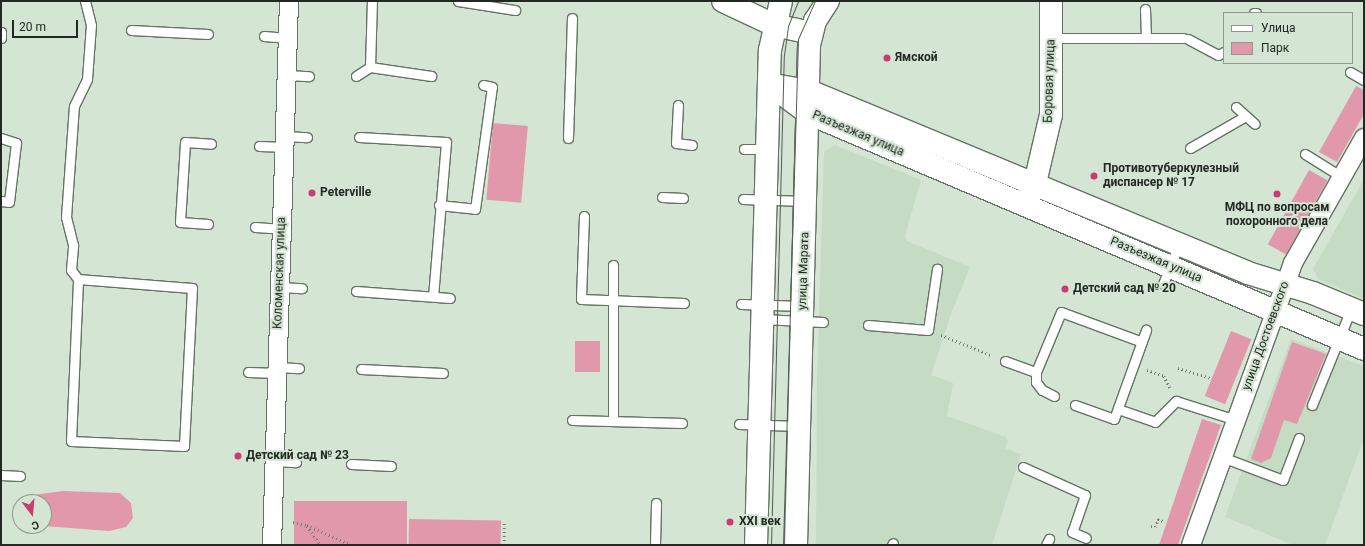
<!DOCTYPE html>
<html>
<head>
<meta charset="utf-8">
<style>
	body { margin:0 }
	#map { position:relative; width:1365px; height:546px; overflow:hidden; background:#d4e5d4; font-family:Roboto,sans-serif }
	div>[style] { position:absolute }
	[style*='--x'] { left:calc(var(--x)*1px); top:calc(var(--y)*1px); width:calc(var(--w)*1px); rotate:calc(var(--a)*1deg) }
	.built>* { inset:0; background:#c5dbc4 }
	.green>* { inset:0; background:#e298ab; transform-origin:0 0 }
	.path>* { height:2.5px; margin-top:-1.25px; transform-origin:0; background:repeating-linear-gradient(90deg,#737e73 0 1px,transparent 0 4px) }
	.roads { filter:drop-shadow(1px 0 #647364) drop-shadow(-1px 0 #647364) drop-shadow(0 1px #647364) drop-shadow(0 -1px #647364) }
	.lane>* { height:9px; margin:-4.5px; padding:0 4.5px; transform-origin:4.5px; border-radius:4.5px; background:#fff }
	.street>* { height:18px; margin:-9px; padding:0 9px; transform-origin:9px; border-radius:9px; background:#fff }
	.secondary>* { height:22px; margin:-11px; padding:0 11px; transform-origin:11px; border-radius:11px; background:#fff }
	.tram>* { height:1px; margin:-0.5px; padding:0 0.5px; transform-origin:0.5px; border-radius:0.5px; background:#535d53 }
	.dots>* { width:11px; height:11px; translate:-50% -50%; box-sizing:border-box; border:2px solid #d4e5d4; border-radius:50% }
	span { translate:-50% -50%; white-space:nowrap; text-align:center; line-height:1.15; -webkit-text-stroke:4px #d4e5d4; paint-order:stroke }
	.poi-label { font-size:12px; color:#222922; font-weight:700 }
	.left { translate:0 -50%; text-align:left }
	.street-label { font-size:12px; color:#222922 }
	.frame { position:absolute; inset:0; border:2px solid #222922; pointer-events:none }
	.legend { position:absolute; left:1223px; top:12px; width:130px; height:52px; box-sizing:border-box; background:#d4e5d4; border:1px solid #8d9a8d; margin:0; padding:5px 7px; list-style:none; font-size:12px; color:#222922 }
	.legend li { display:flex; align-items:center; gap:8px; height:20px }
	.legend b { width:20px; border:1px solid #8d9a8d }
	.north { position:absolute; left:12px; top:494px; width:40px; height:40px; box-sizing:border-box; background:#d4e5d4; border:1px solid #8d9a8d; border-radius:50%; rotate:164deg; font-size:11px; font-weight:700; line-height:16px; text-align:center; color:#222922 }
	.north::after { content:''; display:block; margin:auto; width:14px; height:18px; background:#c83c6f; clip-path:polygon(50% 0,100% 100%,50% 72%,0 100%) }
	.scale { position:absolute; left:12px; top:20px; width:66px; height:18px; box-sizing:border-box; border:2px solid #222922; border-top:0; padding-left:5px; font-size:12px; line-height:14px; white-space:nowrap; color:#222922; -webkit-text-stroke:3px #d4e5d4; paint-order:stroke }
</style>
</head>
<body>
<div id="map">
	<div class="built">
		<i style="clip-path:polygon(835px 145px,921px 180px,905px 236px,907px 241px,970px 267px,951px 314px,931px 375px,953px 383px,947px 416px,1006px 437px,1008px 441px,1005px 448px,1021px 454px,992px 545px,816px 545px,817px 381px,824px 151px)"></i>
		<i style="clip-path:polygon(1364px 179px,1364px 299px,1318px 279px,1313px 269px)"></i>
		<i style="clip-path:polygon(1291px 339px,1364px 366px,1364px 438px,1325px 545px,1293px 545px,1225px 517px)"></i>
	</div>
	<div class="green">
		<i style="clip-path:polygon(1356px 86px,1364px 90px,1364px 114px,1337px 162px,1319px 152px)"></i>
		<i style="left:493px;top:123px;width:35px;height:77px;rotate:5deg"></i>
		<i style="left:1309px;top:170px;width:21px;height:85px;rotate:29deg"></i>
		<i style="left:1231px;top:331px;width:22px;height:70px;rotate:22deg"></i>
		<i style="left:575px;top:341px;width:25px;height:31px"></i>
		<i style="clip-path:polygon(1292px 342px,1326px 354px,1297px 424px,1284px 420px,1271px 458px,1261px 463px,1251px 459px)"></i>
		<i style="clip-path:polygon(1202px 419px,1221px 425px,1178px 545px,1159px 545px)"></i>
		<i style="clip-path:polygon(63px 491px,120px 493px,131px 503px,133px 518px,126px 527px,109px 531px,44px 526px,44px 502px,33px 502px,33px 495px)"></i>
		<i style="left:407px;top:501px;width:44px;height:113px;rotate:90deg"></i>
		<i style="left:409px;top:519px;width:92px;height:26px;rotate:1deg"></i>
	</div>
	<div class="path">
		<i style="--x:941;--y:335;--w:54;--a:21.8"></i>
		<i style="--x:1178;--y:368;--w:34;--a:17"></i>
		<i style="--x:1147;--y:370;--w:18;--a:19"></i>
		<i style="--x:1164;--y:376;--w:13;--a:63"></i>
		<i style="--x:293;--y:522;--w:14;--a:12"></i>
		<i style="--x:307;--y:525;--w:48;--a:24.4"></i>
		<i style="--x:307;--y:526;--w:24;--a:54"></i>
		<i style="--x:1151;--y:526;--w:4;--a:14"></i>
		<i style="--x:1155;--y:527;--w:9;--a:-69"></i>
		<i style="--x:1158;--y:519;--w:5;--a:22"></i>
		<i style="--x:504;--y:545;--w:24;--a:-90"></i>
	</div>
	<div class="roads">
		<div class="lane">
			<i style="--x:458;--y:1;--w:58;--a:9"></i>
			<i style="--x:1145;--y:9;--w:29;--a:88"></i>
			<i style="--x:1254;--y:13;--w:2;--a:0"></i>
			<i style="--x:131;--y:30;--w:77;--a:3"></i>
			<i style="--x:1;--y:32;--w:6;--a:90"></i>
			<i style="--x:264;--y:36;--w:24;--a:5"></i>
			<i style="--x:1052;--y:38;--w:131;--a:0"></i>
			<i style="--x:1188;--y:39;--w:34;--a:28"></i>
			<i style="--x:1218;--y:55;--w:7;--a:-27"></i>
			<i style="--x:370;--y:67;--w:66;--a:-88.3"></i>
			<i style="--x:1350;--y:72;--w:16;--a:30"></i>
			<i style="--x:287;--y:75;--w:22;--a:3"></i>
			<i style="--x:356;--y:76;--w:17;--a:-33"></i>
			<i style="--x:370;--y:67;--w:62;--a:8.4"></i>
			<i style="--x:678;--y:105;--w:38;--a:93"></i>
			<i style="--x:676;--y:143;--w:16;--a:7"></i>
			<i style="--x:1236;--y:107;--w:25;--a:42"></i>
			<i style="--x:285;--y:136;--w:22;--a:3"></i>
			<i style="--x:359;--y:137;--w:87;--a:3.3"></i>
			<i style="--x:446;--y:142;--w:155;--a:94.8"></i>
			<i style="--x:1;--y:138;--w:16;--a:18"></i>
			<i style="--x:16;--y:143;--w:59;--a:96.8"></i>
			<i style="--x:9;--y:202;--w:8;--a:-173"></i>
			<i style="--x:568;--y:138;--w:120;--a:-88.1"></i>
			<i style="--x:259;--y:146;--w:25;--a:2"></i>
			<i style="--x:1190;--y:148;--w:62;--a:-29.9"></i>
			<i style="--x:744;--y:149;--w:23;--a:0"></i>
			<i style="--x:1305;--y:154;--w:44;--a:31.9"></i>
			<i style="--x:662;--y:197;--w:21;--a:3"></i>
			<i style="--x:743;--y:199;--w:63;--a:1.8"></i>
			<i style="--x:439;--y:205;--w:36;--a:6"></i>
			<i style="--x:475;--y:209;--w:123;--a:-82.1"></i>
			<i style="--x:492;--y:87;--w:9;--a:-167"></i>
			<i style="--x:584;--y:216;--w:83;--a:92.1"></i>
			<i style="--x:581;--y:299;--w:103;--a:2.2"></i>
			<i style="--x:208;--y:224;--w:28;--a:-176"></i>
			<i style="--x:180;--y:222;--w:80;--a:-86.4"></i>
			<i style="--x:185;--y:142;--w:26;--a:4"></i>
			<i style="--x:255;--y:227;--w:27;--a:4"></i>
			<i style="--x:613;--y:265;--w:156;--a:90"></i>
			<i style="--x:78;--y:279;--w:114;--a:4.5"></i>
			<i style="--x:192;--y:288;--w:158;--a:92.9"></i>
			<i style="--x:184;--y:446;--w:113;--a:-177.5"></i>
			<i style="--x:71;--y:441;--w:162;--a:-87.5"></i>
			<i style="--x:78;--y:279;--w:11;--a:-128"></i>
			<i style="--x:71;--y:270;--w:25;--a:-85"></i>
			<i style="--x:73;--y:245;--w:29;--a:-104"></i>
			<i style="--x:66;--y:217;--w:111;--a:-85.9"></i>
			<i style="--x:74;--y:106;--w:30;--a:-64"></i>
			<i style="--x:87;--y:79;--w:54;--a:-85.8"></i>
			<i style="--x:91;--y:25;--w:25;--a:-104"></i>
			<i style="--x:1163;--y:284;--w:43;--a:-68.2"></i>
			<i style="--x:280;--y:287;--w:22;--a:3"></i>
			<i style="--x:356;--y:291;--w:94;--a:4.3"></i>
			<i style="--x:741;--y:304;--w:62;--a:1.8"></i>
			<i style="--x:762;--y:319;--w:61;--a:2.8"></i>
			<i style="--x:868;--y:325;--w:60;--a:4.8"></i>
			<i style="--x:928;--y:330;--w:62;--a:-81.6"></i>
			<i style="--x:1005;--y:361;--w:33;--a:20"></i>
			<i style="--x:277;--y:367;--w:22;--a:3"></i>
			<i style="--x:361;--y:369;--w:82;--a:2.8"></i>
			<i style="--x:248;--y:372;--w:29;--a:2"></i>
			<i style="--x:1054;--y:396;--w:13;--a:-153"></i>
			<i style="--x:1042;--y:390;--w:10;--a:-127"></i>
			<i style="--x:1036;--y:382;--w:10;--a:-90"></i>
			<i style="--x:1036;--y:372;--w:65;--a:-67.4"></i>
			<i style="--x:1061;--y:312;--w:86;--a:20.3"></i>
			<i style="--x:1075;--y:405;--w:41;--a:19.7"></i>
			<i style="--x:1114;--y:419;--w:95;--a:-70.2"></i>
			<i style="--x:1312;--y:405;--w:104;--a:-67.9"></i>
			<i style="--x:1118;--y:409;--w:39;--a:19"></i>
			<i style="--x:1155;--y:422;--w:30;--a:-45"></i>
			<i style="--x:1176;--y:401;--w:63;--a:17.6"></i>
			<i style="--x:572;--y:420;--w:110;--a:1.6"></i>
			<i style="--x:739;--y:424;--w:60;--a:1.9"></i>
			<i style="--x:1222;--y:457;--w:65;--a:20.7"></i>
			<i style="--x:1283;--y:480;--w:45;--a:-69.1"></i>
			<i style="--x:274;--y:461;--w:22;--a:3"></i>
			<i style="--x:351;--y:464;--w:40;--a:2.9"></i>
			<i style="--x:1023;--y:467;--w:68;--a:24.3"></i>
			<i style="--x:1085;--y:495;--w:39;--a:109"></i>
			<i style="--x:1072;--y:532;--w:15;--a:23"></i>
			<i style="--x:1;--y:475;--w:19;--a:3"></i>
			<i style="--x:655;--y:545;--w:42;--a:-88.6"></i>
			<i style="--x:892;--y:545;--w:2;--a:-63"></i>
			<i style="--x:1046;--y:545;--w:7;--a:-63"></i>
		</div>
		<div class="street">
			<i style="--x:272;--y:545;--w:544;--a:-88.21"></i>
			<i style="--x:1191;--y:545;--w:300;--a:-70.1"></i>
			<i style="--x:1293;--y:263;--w:144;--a:-60.4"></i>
		</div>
		<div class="secondary">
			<i style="--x:723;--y:1;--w:56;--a:25.2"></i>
			<i style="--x:774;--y:25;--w:38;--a:12"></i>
			<i style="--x:769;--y:84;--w:49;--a:36.6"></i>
			<i style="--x:808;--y:113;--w:604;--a:23"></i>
			<i style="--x:774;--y:85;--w:36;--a:10"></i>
			<i style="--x:809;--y:91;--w:475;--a:22.5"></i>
			<i style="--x:1248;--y:273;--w:68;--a:17.1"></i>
			<i style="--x:1313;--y:293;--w:55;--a:22.4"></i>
			<i style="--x:1029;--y:196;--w:14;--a:-65"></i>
			<i style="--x:1035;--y:183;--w:70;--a:-76.8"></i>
			<i style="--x:1051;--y:115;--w:114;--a:-90"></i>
			<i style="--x:756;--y:545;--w:495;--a:-88.4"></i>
			<i style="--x:770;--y:50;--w:50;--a:-77.3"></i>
			<i style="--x:796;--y:545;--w:500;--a:-88.51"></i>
			<i style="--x:809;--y:45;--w:25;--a:-76"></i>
			<i style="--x:815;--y:21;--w:24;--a:-57"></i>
		</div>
	</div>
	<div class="tram">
		<i style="--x:771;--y:545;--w:490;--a:-88.5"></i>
		<i style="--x:784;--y:55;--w:29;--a:-82"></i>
		<i style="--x:788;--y:26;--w:27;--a:-68"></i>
		<i style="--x:783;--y:545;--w:506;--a:-88.3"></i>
		<i style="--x:798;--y:39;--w:42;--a:-65.9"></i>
	</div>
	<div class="dots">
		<i style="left:887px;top:58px;background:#c83c6f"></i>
		<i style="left:1094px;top:176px;background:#c83c6f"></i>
		<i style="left:312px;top:193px;background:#c83c6f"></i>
		<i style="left:1277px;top:194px;background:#c83c6f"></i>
		<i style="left:1065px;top:289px;background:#c83c6f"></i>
		<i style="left:238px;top:456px;background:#c83c6f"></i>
		<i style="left:730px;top:522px;background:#c83c6f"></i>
	</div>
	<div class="poi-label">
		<span class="left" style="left:895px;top:58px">Ямской</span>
		<span class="left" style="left:1103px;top:176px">Противотуберкулезный<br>диспансер № 17</span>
		<span class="left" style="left:320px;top:193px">Peterville</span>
		<span style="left:1277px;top:215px">МФЦ по вопросам<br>похоронного дела</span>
		<span class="left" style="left:1073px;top:289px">Детский сад № 20</span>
		<span class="left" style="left:246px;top:456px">Детский сад № 23</span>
		<span class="left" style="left:739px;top:522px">XXI век</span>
	</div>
	<div class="street-label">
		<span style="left:1050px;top:81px;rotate:-88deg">Боровая улица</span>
		<span style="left:858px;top:134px;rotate:23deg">Разъезжая улица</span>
		<span style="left:1156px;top:260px;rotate:23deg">Разъезжая улица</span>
		<span style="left:804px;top:271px;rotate:-88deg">улица Марата</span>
		<span style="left:280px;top:273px;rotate:-88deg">Коломенская улица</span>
		<span style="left:1266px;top:336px;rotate:-70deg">улица Достоевского</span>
	</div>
	<div class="frame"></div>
	<ul class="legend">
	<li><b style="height:5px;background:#fff"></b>Улица</li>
	<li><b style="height:11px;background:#e298ab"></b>Парк</li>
	</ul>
	<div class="north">С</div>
	<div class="scale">20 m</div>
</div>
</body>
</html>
